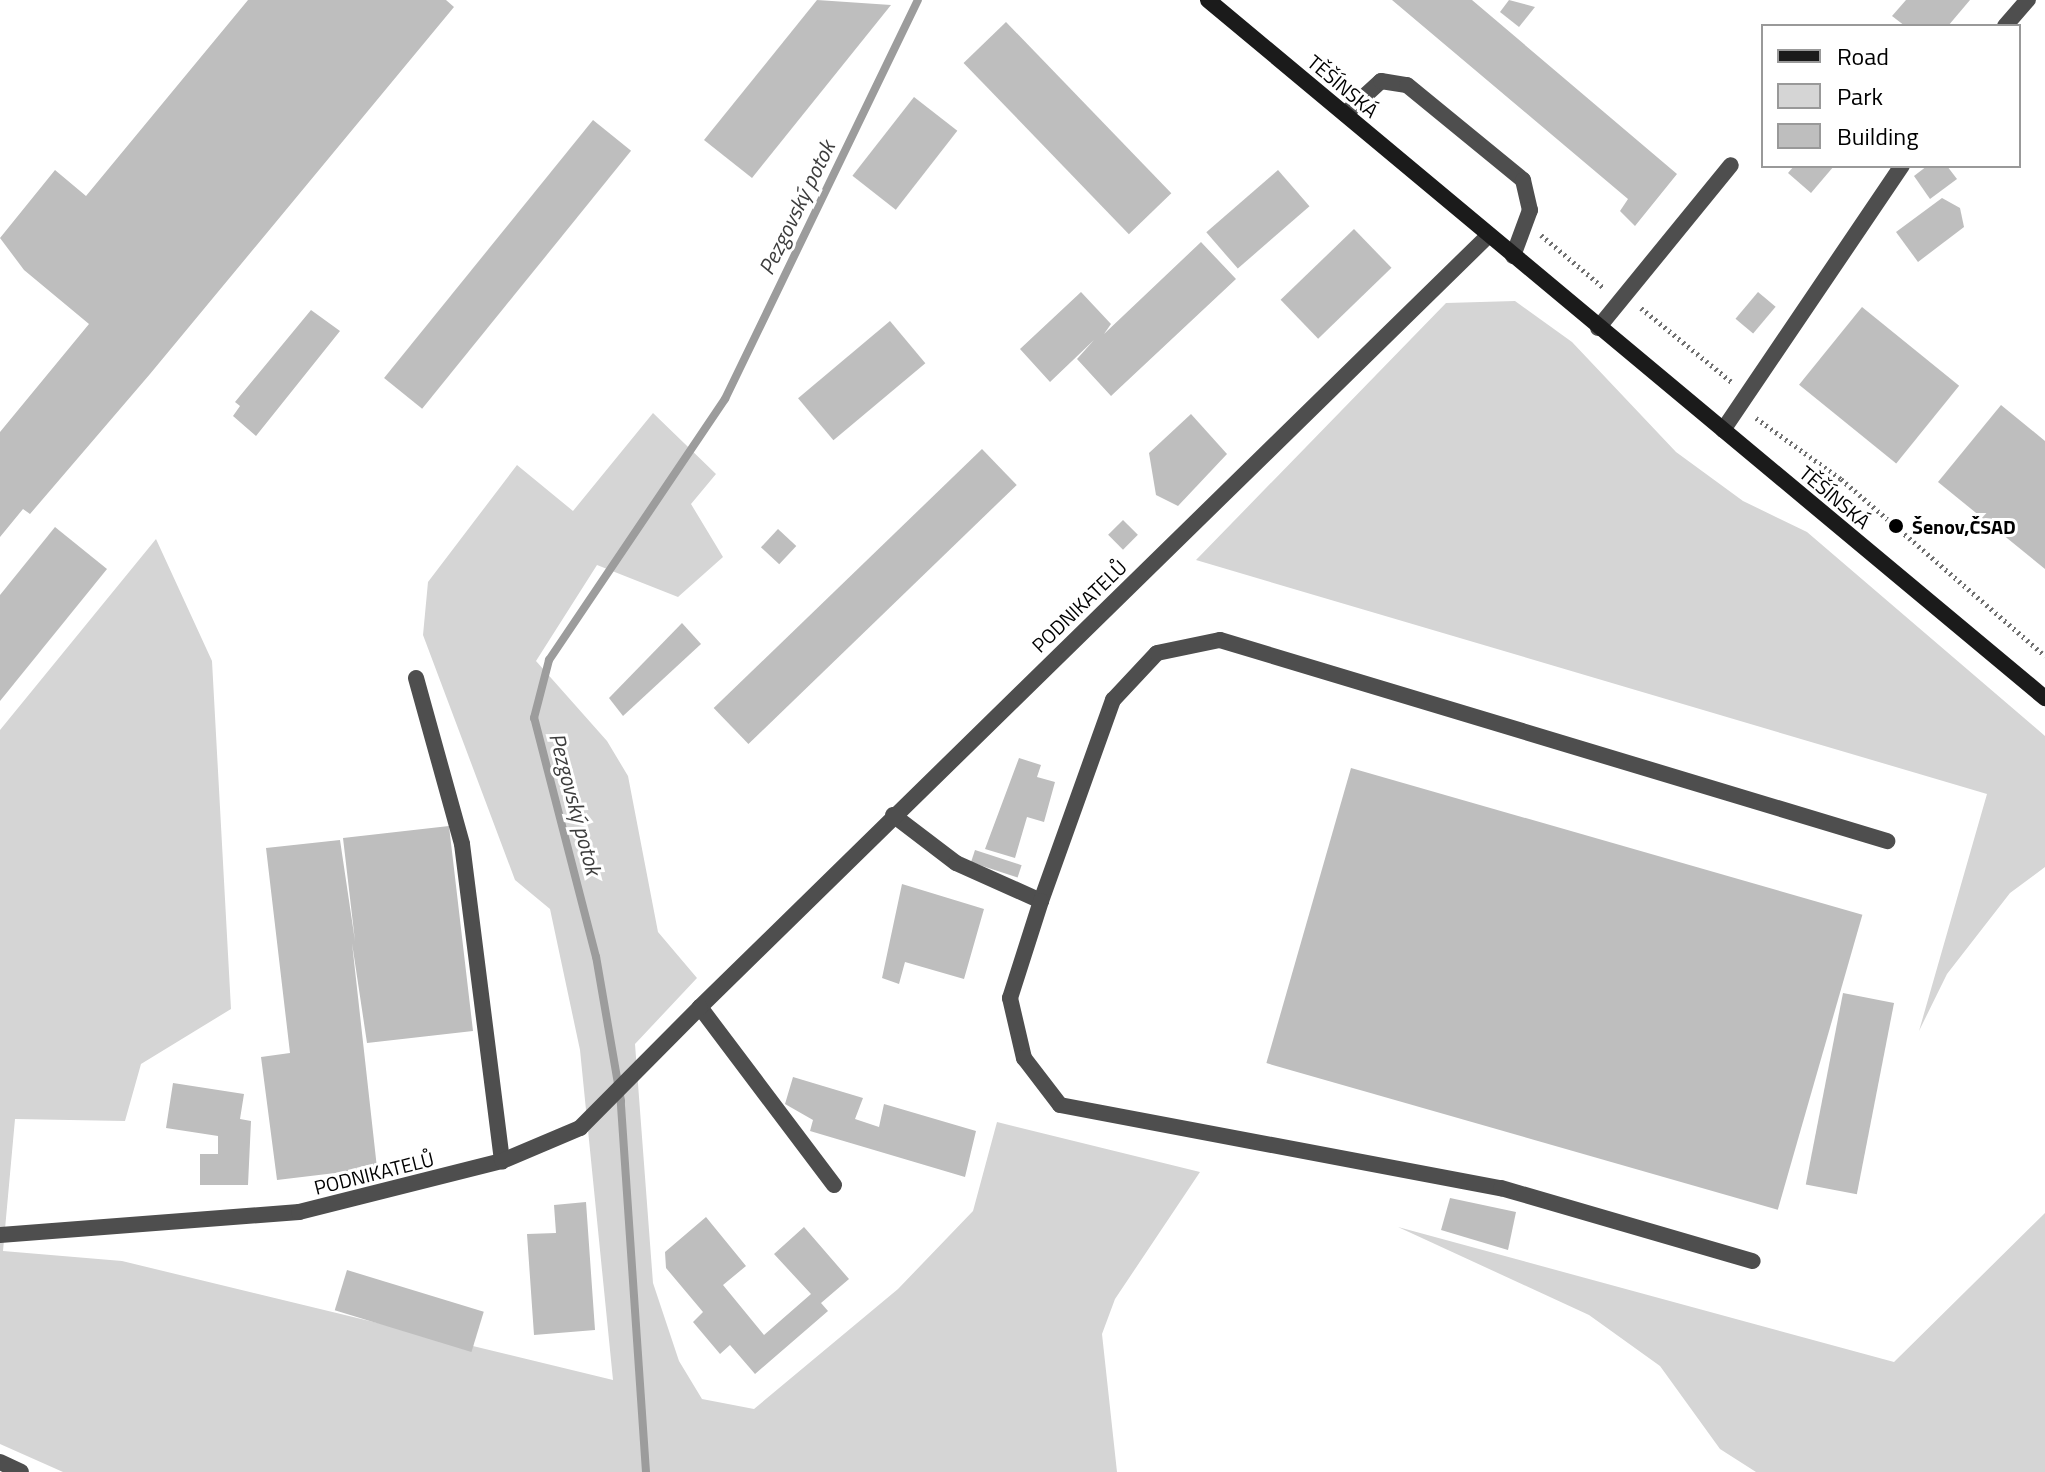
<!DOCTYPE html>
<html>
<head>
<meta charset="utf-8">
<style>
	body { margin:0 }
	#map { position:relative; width:2045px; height:1472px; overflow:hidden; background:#fff; font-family:"Titillium Web",sans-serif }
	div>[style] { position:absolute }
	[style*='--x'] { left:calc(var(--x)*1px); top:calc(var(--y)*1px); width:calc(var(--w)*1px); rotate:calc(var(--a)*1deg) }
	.green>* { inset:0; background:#d5d5d5 }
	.stream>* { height:8px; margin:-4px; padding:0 4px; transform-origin:4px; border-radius:4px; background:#9c9c9c }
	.building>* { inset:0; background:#bebebe; transform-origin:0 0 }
	.path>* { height:5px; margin-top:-2.5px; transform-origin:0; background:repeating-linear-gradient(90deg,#707070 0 2px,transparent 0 6px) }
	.service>* { height:16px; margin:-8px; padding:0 8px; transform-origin:8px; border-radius:8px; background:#4e4e4e }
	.minor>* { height:16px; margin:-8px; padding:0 8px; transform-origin:8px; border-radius:8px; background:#4e4e4e }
	.secondary>* { height:16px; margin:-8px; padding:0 8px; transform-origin:8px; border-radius:8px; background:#1b1b1b }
	.dots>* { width:22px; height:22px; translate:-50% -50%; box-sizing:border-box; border:4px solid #fff; border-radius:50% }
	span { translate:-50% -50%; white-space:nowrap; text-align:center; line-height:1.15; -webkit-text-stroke:6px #fff; paint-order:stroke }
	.street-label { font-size:20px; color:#000 }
	.poi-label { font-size:20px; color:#000; font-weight:700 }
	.left { translate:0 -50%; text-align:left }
	.water-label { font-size:22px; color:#3d3d3d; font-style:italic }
	.legend { position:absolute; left:1761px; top:24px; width:260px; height:144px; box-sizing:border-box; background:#fff; border:2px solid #999; margin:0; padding:10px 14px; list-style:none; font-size:24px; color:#000 }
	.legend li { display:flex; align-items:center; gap:16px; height:40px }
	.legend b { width:40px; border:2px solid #999 }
</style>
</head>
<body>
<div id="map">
	<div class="green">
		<i style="clip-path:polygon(1515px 301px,1572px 342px,1676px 452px,1743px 501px,1807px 532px,2045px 736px,2045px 867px,2010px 893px,1947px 974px,1919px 1031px,1987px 794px,1196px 560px,1446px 303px)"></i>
		<i style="clip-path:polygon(653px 413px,716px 474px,691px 504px,723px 557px,678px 597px,597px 565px,536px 661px,607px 741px,628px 776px,658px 932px,697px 978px,635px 1044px,653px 1283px,679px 1361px,702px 1399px,754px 1409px,898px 1289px,973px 1211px,997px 1122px,1200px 1172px,1115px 1299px,1102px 1334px,1117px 1472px,63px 1472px,0 1444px,0 730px,156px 539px,212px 661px,231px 1009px,141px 1064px,125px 1121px,15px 1119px,3px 1251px,122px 1261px,613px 1380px,580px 1050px,550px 909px,515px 880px,423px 635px,428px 582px,517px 465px,573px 511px)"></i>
		<i style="clip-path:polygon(2045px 1213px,2045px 1472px,1756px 1472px,1720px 1449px,1660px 1366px,1589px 1315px,1398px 1227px,1894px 1362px)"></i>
	</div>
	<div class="stream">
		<i style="--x:646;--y:1472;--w:372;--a:-93.9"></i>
		<i style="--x:621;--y:1101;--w:146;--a:-99.8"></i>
		<i style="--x:596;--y:957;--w:247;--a:-104.5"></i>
		<i style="--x:534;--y:718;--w:60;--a:-75.5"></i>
		<i style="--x:549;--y:660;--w:315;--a:-56"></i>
		<i style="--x:725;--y:399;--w:443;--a:-64.2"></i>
	</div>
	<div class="building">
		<i style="clip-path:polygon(248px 0,446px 0,454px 7px,150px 374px,30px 514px,23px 509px,0 537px,0 432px,89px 324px,24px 270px,0 238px,55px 170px,86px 196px)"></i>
		<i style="clip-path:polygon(817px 0,891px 5px,752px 178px,704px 140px)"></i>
		<i style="clip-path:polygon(1392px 0,1472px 0,1677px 174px,1635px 226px,1620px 211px,1628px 199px)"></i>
		<i style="clip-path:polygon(1509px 0,1535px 7px,1519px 27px,1500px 12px)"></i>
		<i style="clip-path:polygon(1906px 0,1970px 0,1948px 26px,1905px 26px,1892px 16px)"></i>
		<i style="left:1006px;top:22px;width:238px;height:59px;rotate:46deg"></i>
		<i style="left:914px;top:97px;width:55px;height:100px;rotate:38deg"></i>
		<i style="left:593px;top:120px;width:49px;height:332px;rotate:39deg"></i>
		<i style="clip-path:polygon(1794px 166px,1834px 166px,1811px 193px,1788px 173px)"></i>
		<i style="clip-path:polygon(1927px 166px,1947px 166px,1957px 179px,1930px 199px,1914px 176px)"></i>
		<i style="left:1278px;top:170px;width:48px;height:95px;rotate:49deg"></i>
		<i style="clip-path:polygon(1942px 198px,1960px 208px,1964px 227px,1918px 262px,1896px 232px)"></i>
		<i style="left:1354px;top:229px;width:54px;height:102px;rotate:46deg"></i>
		<i style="clip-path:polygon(1201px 242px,1236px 279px,1111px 396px,1077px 359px,1094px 340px,1050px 382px,1020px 349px,1081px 292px,1111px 324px,1104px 334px)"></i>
		<i style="left:1758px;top:292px;width:23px;height:35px;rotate:40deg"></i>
		<i style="left:1862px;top:307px;width:125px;height:100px;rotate:39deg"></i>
		<i style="clip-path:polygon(311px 310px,340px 331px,256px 436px,233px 416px,240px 406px,235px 402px)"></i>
		<i style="left:890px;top:321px;width:55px;height:120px;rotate:50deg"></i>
		<i style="clip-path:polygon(2001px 405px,2045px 441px,2045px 569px,1938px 482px)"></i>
		<i style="clip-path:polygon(1191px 414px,1227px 454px,1178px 506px,1156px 495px,1149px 453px)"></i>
		<i style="left:982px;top:449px;width:50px;height:373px;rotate:46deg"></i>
		<i style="left:1123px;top:520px;width:21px;height:21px;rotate:45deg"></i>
		<i style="clip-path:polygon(55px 527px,107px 569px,0 701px,0 595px)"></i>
		<i style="left:778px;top:529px;width:25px;height:25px;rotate:43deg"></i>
		<i style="clip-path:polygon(682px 623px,701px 644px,623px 716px,609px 698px)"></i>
		<i style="clip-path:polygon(1019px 758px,1041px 765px,1037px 777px,1055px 782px,1044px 822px,1027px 817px,1015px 858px,985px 849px)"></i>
		<i style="left:1351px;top:768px;width:532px;height:307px;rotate:16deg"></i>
		<i style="clip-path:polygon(449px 826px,473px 1031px,367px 1043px,352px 943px,377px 1168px,277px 1180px,261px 1057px,290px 1053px,266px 848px,340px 840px,355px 941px,343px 838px)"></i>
		<i style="left:975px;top:850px;width:49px;height:13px;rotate:18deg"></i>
		<i style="clip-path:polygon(902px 884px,984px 909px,964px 979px,905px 962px,899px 984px,882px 978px)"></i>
		<i style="left:1843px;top:993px;width:52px;height:195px;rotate:11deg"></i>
		<i style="clip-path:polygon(793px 1077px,863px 1098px,855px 1119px,879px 1127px,884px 1104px,976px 1131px,965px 1177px,810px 1131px,813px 1120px,785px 1104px)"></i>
		<i style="clip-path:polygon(173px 1083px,244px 1094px,240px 1119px,251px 1121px,248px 1185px,200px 1185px,200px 1154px,218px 1154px,218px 1136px,166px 1128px)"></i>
		<i style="clip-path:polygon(1450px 1198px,1516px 1212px,1508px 1250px,1441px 1230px)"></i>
		<i style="clip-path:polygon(586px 1202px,595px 1330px,534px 1335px,527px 1234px,556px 1233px,554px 1205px)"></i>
		<i style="clip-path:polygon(706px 1217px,746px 1266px,723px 1285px,764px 1335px,811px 1294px,774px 1254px,804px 1227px,849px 1279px,821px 1303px,828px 1311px,755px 1374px,730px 1345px,720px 1354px,693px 1322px,703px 1312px,666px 1268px,665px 1252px)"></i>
		<i style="left:347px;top:1270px;width:143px;height:42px;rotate:17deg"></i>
	</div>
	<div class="path">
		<i style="--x:1541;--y:235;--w:82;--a:40.1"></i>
		<i style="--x:1641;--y:308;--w:119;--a:39.2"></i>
		<i style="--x:1756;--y:418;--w:105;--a:35.7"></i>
		<i style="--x:1841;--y:479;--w:270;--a:40.9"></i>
	</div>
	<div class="service">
		<i style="--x:1345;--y:114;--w:49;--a:-42.5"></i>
		<i style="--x:1381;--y:81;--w:26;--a:9"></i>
		<i style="--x:1407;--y:85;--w:150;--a:39.3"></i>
		<i style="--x:1523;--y:180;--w:31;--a:77"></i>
		<i style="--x:1530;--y:210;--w:49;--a:110.3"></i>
		<i style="--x:416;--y:678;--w:172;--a:74.5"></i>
		<i style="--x:462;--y:844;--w:320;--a:82.8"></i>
		<i style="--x:893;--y:815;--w:79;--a:37.3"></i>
		<i style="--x:956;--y:863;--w:93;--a:24.1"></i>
		<i style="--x:1041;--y:901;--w:214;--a:-70.3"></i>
		<i style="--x:1113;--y:700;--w:64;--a:-46.9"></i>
		<i style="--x:1157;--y:653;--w:64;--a:-11.7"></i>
		<i style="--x:1220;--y:640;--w:697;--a:16.77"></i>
		<i style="--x:1041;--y:901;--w:102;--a:107.7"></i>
		<i style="--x:1010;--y:998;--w:62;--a:76.9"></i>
		<i style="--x:1024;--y:1058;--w:59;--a:52.5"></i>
		<i style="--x:1060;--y:1105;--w:449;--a:10.7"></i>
		<i style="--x:1501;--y:1188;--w:262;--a:16.2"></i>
		<i style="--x:834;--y:1185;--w:223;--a:-127"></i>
		<i style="--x:700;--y:1007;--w:1104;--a:-44.38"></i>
		<i style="--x:0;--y:1235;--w:300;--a:-4.4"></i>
		<i style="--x:299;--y:1212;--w:209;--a:-14.1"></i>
		<i style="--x:502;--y:1161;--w:85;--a:-22.9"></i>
		<i style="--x:580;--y:1128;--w:170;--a:-45.2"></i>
		<i style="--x:0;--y:1462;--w:23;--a:25"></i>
	</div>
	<div class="minor">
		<i style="--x:2005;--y:26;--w:35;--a:-49"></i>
		<i style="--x:1598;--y:328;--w:210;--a:-50.8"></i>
		<i style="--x:1723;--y:430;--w:319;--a:-55.9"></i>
	</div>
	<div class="secondary">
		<i style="--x:1208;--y:0;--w:1090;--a:39.83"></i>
	</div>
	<div class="dots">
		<i style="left:1896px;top:526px;background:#000"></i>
	</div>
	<div class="street-label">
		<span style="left:1343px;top:86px;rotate:40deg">TĚŠÍNSKÁ</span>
		<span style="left:1835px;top:497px;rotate:40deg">TĚŠÍNSKÁ</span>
		<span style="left:1079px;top:606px;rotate:-44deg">PODNIKATELŮ</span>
		<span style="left:374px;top:1173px;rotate:-14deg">PODNIKATELŮ</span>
	</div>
	<div class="poi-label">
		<span class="left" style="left:1912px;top:526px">Šenov,ČSAD</span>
	</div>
	<div class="water-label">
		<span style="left:797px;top:208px;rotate:-64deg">Pezgovský potok</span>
		<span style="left:575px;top:804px;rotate:75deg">Pezgovský potok</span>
	</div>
	<ul class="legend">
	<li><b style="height:10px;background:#1b1b1b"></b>Road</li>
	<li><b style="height:22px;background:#d5d5d5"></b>Park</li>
	<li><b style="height:22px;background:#bebebe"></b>Building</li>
	</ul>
</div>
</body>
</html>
